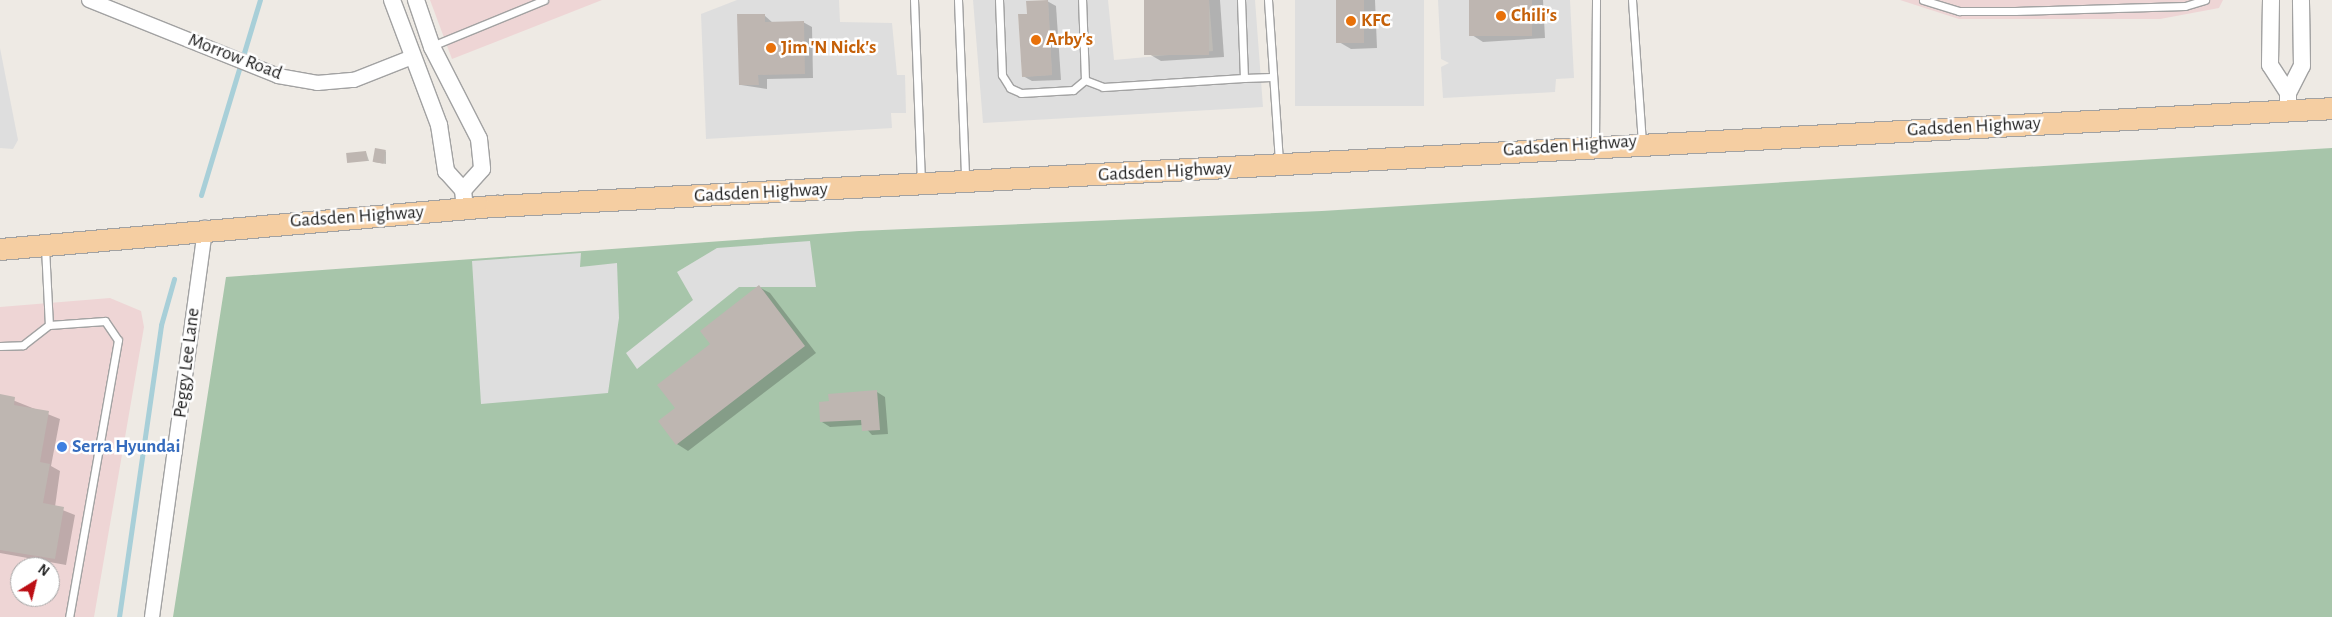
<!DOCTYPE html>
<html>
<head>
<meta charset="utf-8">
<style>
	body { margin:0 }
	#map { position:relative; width:2332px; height:617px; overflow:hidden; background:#eeeae4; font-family:"Alegreya Sans",sans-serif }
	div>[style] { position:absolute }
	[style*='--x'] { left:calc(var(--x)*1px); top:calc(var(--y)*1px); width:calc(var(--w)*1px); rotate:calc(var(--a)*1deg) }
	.commercial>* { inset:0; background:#eed5d5 }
	.cemetery>* { inset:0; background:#a7c5aa }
	.parking>* { inset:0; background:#dedede; transform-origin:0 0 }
	.shadow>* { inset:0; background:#0003 }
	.stream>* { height:5px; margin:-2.5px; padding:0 2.5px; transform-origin:2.5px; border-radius:2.5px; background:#a8cfd8 }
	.building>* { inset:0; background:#beb6b1; transform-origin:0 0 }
	.roads { filter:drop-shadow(1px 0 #a2a2a2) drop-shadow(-1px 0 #a2a2a2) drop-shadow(0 1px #a2a2a2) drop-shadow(0 -1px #a2a2a2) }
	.service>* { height:7px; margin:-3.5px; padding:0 3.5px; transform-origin:3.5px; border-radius:3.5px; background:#fff }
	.minor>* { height:14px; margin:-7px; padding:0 7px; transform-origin:7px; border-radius:7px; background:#fff }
	.tertiary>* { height:16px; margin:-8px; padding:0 8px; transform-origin:8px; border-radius:8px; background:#fff }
	.primary>* { height:21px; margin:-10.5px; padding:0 10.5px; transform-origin:10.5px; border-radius:10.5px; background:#f5cea2 }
	.dots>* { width:14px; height:14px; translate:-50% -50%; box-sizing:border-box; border:2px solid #fff; border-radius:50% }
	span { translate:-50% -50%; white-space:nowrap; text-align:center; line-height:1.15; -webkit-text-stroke:5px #fff; paint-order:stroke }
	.food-label { font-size:19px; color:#c56008; font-weight:700 }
	.left { translate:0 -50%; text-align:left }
	.street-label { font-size:19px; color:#1e1e1e }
	.shop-label { font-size:19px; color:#366cbe; font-weight:700 }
	.north { position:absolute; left:10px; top:557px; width:50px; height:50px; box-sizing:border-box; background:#fff; border:1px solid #a5a5a5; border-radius:50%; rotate:36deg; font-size:14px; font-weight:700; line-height:20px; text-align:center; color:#1e1e1e }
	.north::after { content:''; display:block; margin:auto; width:18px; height:22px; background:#bc0f15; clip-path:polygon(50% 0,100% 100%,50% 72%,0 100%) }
</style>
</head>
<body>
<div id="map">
	<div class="commercial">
		<i style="clip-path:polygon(430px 0,602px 0,452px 59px)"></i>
		<i style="clip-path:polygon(1900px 0,2223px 0,2219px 8px,2160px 19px,1959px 19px)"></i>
		<i style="clip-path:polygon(evenodd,110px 298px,141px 311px,144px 327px,94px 617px,0 617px,0 307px,110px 298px,20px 567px,50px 567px,50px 597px,20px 597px,20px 567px)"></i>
	</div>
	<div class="cemetery">
		<i style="clip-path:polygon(2332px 148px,2332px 617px,173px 617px,226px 277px,859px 231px,1322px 211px)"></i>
	</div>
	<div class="parking">
		<i style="clip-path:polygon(737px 0,839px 0,840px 22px,892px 23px,897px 75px,905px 75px,906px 113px,891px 113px,892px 128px,706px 139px,701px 14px)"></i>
		<i style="clip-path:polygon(973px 0,1044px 0,1026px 1px,1027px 14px,1018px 14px,1022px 77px,1052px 75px,1048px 0,1108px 0,1114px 60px,1213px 51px,1209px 0,1255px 0,1263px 107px,983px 123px)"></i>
		<i style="left:1295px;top:0;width:129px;height:106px"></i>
		<i style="clip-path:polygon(1438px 0,1570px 0,1574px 78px,1556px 79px,1555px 92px,1443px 98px,1441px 67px,1449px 63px,1441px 59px)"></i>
		<i style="clip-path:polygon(0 48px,18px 140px,13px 149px,0 148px)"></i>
		<i style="clip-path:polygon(810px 241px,816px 287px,739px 287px,637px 369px,626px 353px,693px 300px,677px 272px,717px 248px)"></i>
		<i style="clip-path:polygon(581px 253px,580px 267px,617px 263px,619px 318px,608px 393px,481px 404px,472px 261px)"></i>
	</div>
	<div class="shadow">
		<i style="clip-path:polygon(1146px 0,1220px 0,1224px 57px,1161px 61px,1149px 54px)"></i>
		<i style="clip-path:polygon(1337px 0,1375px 0,1377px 48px,1351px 49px,1339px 42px)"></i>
		<i style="clip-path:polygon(1470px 0,1543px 0,1545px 38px,1483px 42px,1472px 35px)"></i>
		<i style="clip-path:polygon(1047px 1px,1056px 6px,1061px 80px,1032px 81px,1023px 76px,1028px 15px)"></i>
		<i style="clip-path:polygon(764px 15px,773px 23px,803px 22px,812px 27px,813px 78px,767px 79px,767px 89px,741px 85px)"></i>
		<i style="clip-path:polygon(386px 151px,386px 164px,374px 162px)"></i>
		<i style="clip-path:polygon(366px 152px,369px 161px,348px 161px)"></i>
		<i style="clip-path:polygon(759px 287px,770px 293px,816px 353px,688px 451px,677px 444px,677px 409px,712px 344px)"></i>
		<i style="clip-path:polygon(877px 392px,885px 397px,888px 434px,872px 435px,863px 425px,830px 427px,822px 422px)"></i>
		<i style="clip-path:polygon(0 395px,60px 419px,51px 466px,60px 471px,55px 507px,75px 515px,66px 565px,0 553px)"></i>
	</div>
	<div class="stream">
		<i style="--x:201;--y:195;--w:204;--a:-73.2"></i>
		<i style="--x:119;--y:617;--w:295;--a:-81.8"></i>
		<i style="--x:161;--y:325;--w:48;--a:-74.2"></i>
	</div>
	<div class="building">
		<i style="clip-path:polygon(1048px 0,1052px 75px,1022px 77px,1018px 14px,1027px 14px,1026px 1px)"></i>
		<i style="left:1144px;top:0;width:65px;height:55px"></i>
		<i style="left:1336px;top:0;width:28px;height:43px"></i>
		<i style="left:1469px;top:0;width:63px;height:36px"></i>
		<i style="clip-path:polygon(737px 14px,765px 14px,765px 22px,804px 21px,805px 74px,758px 75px,759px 85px,739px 85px)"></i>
		<i style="left:375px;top:148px;width:11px;height:14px;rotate:10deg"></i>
		<i style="left:366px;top:151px;width:10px;height:20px;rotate:84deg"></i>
		<i style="clip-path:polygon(759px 285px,805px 346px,676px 445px,658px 421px,675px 408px,657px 385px,710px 344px,700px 331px)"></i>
		<i style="clip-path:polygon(877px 390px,880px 430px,862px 431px,861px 420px,820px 422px,819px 402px,829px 401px,828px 394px)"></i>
		<i style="clip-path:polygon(0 394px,15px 397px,14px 405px,49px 411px,40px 462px,50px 464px,43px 503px,64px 507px,55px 559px,0 550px)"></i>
	</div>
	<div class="roads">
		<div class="service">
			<i style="--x:914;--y:0;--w:182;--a:87.8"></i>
			<i style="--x:958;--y:0;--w:178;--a:87.7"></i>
			<i style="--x:999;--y:0;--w:75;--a:87.7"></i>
			<i style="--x:1002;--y:75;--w:15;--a:58"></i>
			<i style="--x:1010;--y:88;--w:12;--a:24"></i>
			<i style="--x:1021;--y:93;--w:52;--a:-3.3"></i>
			<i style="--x:1073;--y:90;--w:16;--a:-40"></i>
			<i style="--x:1085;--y:80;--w:80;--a:-92.1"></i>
			<i style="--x:1241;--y:0;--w:78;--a:87.8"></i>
			<i style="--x:1244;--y:78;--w:27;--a:-2"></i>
			<i style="--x:1268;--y:0;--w:162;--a:86.1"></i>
			<i style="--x:1632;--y:0;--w:142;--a:86"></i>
			<i style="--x:1923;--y:0;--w:38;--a:17"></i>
			<i style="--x:1959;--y:11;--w:56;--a:0"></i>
			<i style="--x:2015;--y:11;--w:170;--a:-1.7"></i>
			<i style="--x:2185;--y:6;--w:21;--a:-17"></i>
			<i style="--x:432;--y:46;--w:121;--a:-22.3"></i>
			<i style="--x:1085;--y:80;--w:19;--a:21"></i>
			<i style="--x:1103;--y:87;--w:141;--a:-3.7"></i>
			<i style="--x:1595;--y:145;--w:145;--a:-89.6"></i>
			<i style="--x:45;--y:247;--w:78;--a:87.1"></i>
			<i style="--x:0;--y:346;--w:23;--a:-2"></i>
			<i style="--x:23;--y:345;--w:33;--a:-38"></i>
			<i style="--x:49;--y:325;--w:56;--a:-4.1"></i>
			<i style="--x:105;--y:321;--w:23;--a:56"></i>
			<i style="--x:118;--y:340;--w:281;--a:100"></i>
		</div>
		<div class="minor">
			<i style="--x:89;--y:0;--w:204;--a:21.9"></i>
			<i style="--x:278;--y:76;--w:40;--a:10"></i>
			<i style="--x:317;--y:83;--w:37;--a:-5"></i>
			<i style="--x:354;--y:80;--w:62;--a:-21.6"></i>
			<i style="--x:152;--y:617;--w:393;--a:-82.2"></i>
		</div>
		<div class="tertiary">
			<i style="--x:392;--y:0;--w:134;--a:69.4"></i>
			<i style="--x:439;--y:125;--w:47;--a:81.3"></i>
			<i style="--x:446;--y:171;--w:25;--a:48"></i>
			<i style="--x:463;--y:190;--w:18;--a:84"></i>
			<i style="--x:416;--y:0;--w:50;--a:71.2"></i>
			<i style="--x:432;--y:47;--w:103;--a:62.9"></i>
			<i style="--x:479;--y:139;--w:30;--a:84"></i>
			<i style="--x:482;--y:169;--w:28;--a:132"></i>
			<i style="--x:2271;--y:0;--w:65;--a:90.9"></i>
			<i style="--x:2270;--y:65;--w:33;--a:57"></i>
			<i style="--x:2288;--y:111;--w:18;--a:-90"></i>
			<i style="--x:2288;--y:93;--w:30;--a:-63"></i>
			<i style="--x:2302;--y:66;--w:66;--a:-90.9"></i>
		</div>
		<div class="primary">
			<i style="--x:0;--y:249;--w:497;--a:-5"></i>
			<i style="--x:495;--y:206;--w:1840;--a:-3.05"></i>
		</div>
	</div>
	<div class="dots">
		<i style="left:1501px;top:16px;background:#e8710a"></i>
		<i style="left:1351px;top:21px;background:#e8710a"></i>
		<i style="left:1036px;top:40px;background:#e8710a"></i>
		<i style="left:771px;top:48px;background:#e8710a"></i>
		<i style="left:62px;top:447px;background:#3f7fe0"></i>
	</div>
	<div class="food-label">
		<span class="left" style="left:1511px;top:16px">Chili's</span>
		<span class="left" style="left:1361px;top:21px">KFC</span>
		<span class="left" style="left:1046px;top:40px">Arby's</span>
		<span class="left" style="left:781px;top:48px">Jim 'N Nick's</span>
	</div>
	<div class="street-label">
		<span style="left:235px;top:57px;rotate:21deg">Morrow Road</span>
		<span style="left:1974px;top:127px;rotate:-3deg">Gadsden Highway</span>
		<span style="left:1570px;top:146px;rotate:-4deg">Gadsden Highway</span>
		<span style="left:1165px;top:172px;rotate:-3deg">Gadsden Highway</span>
		<span style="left:761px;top:193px;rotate:-3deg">Gadsden Highway</span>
		<span style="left:357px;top:217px;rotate:-4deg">Gadsden Highway</span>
		<span style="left:187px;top:363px;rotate:-83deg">Peggy Lee Lane</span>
	</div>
	<div class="shop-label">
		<span class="left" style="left:72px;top:447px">Serra Hyundai</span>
	</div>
	<div class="north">N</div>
</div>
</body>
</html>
